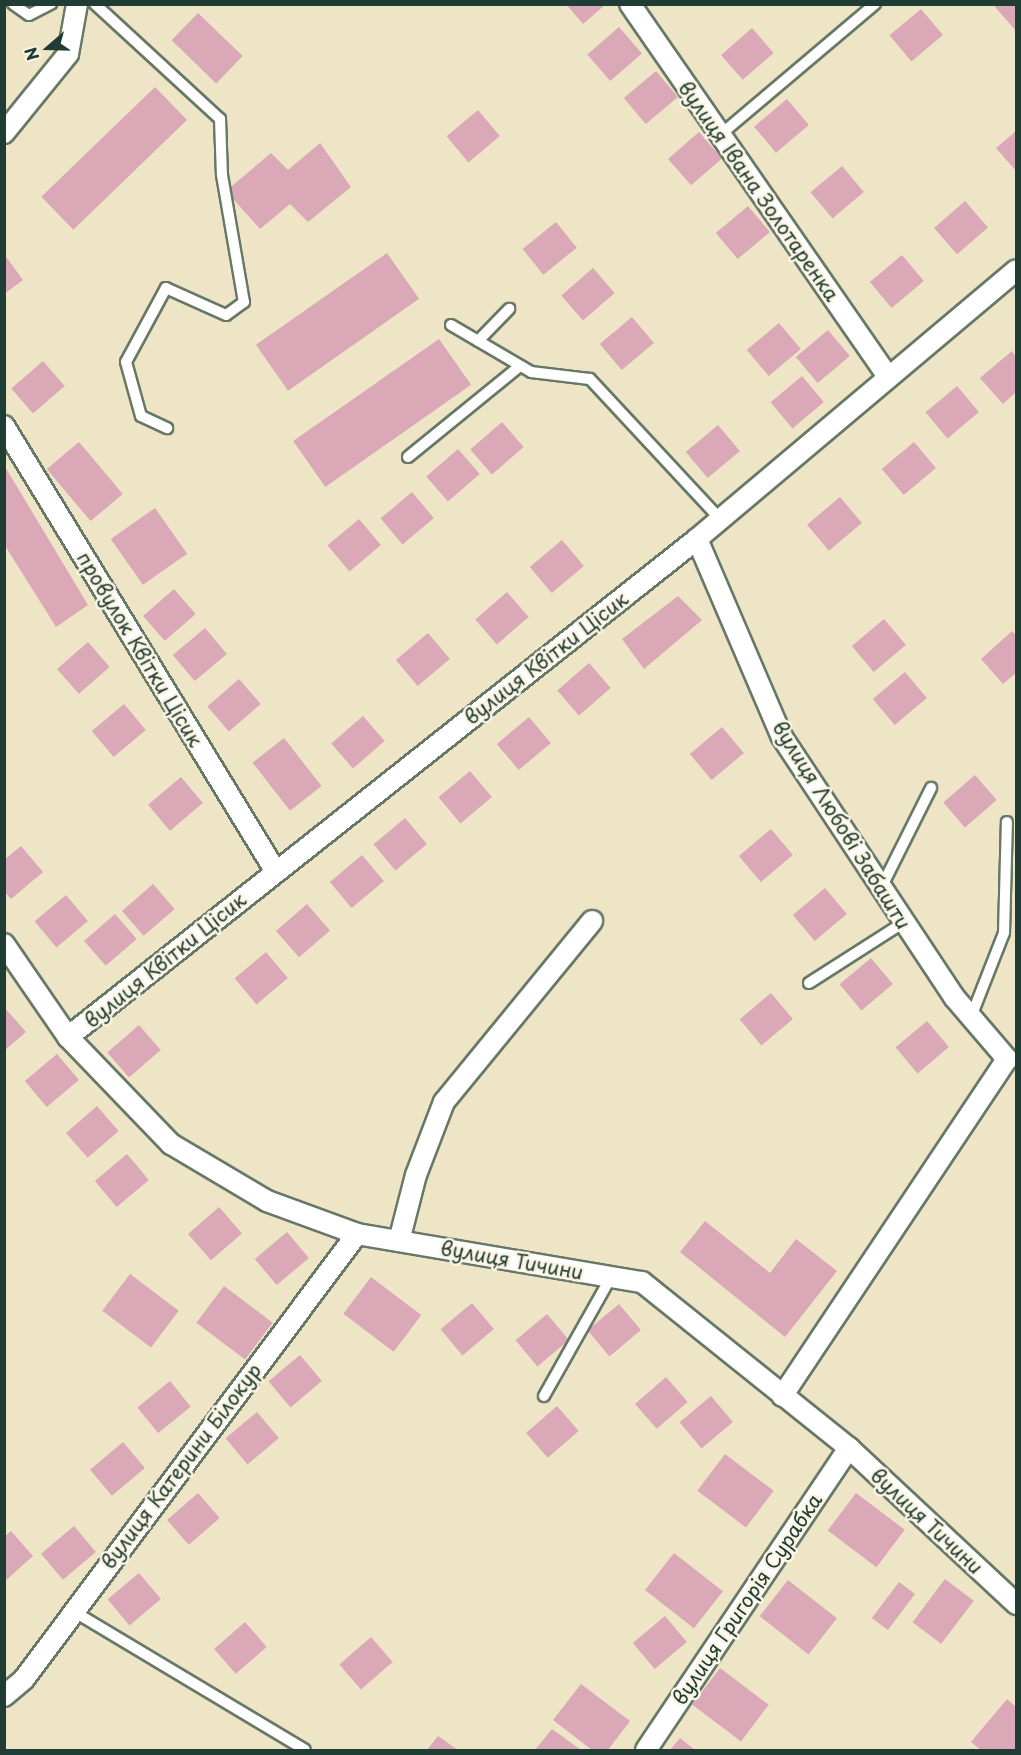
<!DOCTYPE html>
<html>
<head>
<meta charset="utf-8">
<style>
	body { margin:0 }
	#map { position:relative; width:1021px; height:1755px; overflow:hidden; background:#ede5c6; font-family:"Playpen Sans",sans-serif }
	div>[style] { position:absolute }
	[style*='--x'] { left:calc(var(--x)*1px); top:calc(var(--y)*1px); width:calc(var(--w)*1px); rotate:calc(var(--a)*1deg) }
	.building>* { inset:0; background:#dba8b8; transform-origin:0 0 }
	.roads { filter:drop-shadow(2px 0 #677867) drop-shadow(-2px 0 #677867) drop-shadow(0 2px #677867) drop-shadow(0 -2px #677867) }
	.service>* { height:10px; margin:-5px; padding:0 5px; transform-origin:5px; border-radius:5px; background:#fff }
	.minor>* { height:20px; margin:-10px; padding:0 10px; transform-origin:10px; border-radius:10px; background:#fff }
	span { translate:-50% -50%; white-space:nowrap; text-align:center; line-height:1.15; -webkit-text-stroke:5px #fcf5e5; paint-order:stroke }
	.street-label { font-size:20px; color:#1f3d34 }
	.frame { position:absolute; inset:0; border:6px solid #1f3d34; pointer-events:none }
	.north { position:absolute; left:18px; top:18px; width:60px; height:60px; -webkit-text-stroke:4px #fcf5e5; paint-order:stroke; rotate:250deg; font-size:16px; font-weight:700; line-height:24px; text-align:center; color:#1f3d34 }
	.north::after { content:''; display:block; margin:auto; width:21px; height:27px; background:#1f3d34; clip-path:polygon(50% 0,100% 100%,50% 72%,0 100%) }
</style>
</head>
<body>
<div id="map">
	<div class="building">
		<i style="clip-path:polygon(566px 4px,606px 4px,583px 24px)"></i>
		<i style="clip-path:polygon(998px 4px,1016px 4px,1016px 31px,995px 7px)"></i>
		<i style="left:921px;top:9px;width:34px;height:41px;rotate:50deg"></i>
		<i style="left:198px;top:13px;width:62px;height:38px;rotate:44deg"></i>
		<i style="left:619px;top:27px;width:35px;height:42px;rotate:49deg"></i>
		<i style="left:752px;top:28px;width:33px;height:41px;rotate:49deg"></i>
		<i style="left:656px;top:71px;width:34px;height:42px;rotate:50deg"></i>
		<i style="left:155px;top:87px;width:46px;height:158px;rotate:46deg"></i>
		<i style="left:787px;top:99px;width:34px;height:43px;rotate:50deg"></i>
		<i style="left:478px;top:110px;width:34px;height:41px;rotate:50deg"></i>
		<i style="clip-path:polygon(1016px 131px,1016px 171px,996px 148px)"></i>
		<i style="left:699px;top:132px;width:35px;height:41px;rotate:49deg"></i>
		<i style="clip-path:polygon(320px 143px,351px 187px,308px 222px,290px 204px,260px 229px,226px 191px,271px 153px,288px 170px)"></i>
		<i style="left:842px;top:166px;width:34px;height:41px;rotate:50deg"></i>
		<i style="left:965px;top:201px;width:35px;height:41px;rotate:49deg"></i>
		<i style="left:748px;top:206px;width:34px;height:42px;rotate:50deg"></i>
		<i style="left:556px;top:222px;width:33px;height:43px;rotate:51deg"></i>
		<i style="left:387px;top:253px;width:56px;height:160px;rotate:55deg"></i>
		<i style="clip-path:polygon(4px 254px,23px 280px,4px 294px)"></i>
		<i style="left:902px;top:255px;width:34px;height:42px;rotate:50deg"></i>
		<i style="left:593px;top:268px;width:33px;height:42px;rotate:49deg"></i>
		<i style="left:632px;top:317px;width:34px;height:42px;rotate:50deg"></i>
		<i style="left:779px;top:323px;width:34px;height:42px;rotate:50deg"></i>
		<i style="left:828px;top:330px;width:34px;height:42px;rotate:50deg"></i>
		<i style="left:439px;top:339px;width:56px;height:178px;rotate:55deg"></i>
		<i style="clip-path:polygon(1012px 351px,1016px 357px,1016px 392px,1003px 404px,980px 378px)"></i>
		<i style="left:43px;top:361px;width:33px;height:42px;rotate:49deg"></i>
		<i style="left:802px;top:376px;width:34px;height:41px;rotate:50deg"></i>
		<i style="left:957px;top:386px;width:34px;height:41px;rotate:50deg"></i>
		<i style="left:502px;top:422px;width:33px;height:42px;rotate:49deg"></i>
		<i style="left:718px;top:425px;width:34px;height:42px;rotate:50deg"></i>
		<i style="left:79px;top:442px;width:68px;height:42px;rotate:50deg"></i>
		<i style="left:914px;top:442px;width:34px;height:42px;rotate:50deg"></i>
		<i style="left:458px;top:449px;width:33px;height:42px;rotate:49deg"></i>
		<i style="clip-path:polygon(4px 465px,88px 605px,56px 627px,4px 544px)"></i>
		<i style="left:412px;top:492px;width:34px;height:41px;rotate:50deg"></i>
		<i style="left:840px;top:497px;width:34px;height:43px;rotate:50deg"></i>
		<i style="left:155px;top:508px;width:56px;height:54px;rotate:55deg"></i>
		<i style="left:359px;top:519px;width:34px;height:41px;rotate:50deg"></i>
		<i style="left:562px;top:540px;width:34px;height:42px;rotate:50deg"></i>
		<i style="left:174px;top:589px;width:33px;height:41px;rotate:49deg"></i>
		<i style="left:507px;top:592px;width:33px;height:42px;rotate:49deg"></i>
		<i style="clip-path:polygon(678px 596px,702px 620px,644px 669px,622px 639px)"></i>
		<i style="left:884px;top:619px;width:34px;height:42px;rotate:50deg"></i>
		<i style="left:205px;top:628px;width:34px;height:42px;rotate:50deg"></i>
		<i style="clip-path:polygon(1012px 631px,1016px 636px,1016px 673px,1003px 684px,981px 659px)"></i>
		<i style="left:428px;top:633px;width:34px;height:42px;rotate:50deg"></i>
		<i style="left:88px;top:642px;width:33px;height:41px;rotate:49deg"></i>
		<i style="left:589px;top:663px;width:33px;height:42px;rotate:49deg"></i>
		<i style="left:905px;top:672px;width:34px;height:42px;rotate:50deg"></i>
		<i style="left:239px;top:679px;width:33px;height:42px;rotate:49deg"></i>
		<i style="left:124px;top:704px;width:34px;height:42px;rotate:50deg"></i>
		<i style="left:363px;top:716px;width:33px;height:42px;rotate:49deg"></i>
		<i style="left:529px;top:717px;width:34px;height:42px;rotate:50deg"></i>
		<i style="left:722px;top:727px;width:34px;height:42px;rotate:50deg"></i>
		<i style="left:284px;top:738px;width:61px;height:40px;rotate:52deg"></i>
		<i style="left:470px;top:771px;width:34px;height:41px;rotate:50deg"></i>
		<i style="left:975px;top:775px;width:33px;height:42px;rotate:49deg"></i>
		<i style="left:181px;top:777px;width:34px;height:43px;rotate:50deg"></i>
		<i style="left:405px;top:818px;width:34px;height:41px;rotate:50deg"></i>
		<i style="left:771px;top:829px;width:34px;height:42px;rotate:50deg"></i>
		<i style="clip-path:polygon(21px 846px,43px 872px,11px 899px,4px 891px,4px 860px)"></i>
		<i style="left:362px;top:855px;width:34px;height:42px;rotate:50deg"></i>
		<i style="left:153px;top:884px;width:33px;height:41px;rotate:49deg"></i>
		<i style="left:825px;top:888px;width:34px;height:42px;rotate:50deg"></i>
		<i style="left:66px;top:895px;width:34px;height:41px;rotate:50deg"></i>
		<i style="left:307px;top:904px;width:35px;height:41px;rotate:49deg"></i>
		<i style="left:115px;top:914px;width:33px;height:41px;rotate:49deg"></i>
		<i style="left:266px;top:952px;width:34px;height:41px;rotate:50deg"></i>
		<i style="left:871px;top:958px;width:34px;height:41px;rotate:50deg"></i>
		<i style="left:771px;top:993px;width:34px;height:41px;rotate:50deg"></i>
		<i style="clip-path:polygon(4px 1007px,26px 1032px,4px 1051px)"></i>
		<i style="left:927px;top:1021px;width:34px;height:41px;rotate:50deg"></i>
		<i style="left:139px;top:1025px;width:33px;height:42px;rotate:49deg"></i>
		<i style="left:57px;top:1054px;width:34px;height:42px;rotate:50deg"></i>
		<i style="left:97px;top:1106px;width:33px;height:41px;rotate:49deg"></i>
		<i style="left:127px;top:1154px;width:34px;height:42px;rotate:50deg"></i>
		<i style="left:219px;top:1207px;width:35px;height:41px;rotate:49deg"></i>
		<i style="clip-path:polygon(705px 1221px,770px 1273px,796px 1239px,837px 1271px,785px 1337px,680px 1252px)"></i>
		<i style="left:287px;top:1232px;width:34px;height:42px;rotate:50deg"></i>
		<i style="left:130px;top:1274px;width:61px;height:46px;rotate:37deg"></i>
		<i style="left:371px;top:1277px;width:63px;height:46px;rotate:37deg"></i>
		<i style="left:224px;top:1286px;width:61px;height:46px;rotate:37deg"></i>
		<i style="left:472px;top:1303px;width:34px;height:41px;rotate:50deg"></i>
		<i style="left:619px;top:1304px;width:34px;height:41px;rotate:50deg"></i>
		<i style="left:547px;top:1314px;width:34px;height:41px;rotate:50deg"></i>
		<i style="left:300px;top:1355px;width:34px;height:41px;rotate:50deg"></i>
		<i style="left:666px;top:1377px;width:33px;height:41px;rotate:49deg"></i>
		<i style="left:170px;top:1381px;width:33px;height:42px;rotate:51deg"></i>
		<i style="left:711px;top:1396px;width:34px;height:41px;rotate:50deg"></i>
		<i style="left:557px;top:1406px;width:33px;height:41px;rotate:49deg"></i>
		<i style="left:257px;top:1412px;width:34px;height:41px;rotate:50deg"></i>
		<i style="left:123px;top:1442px;width:34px;height:43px;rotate:50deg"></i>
		<i style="left:725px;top:1454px;width:61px;height:46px;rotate:37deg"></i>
		<i style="left:198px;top:1493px;width:33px;height:41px;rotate:49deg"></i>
		<i style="left:856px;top:1493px;width:61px;height:47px;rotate:37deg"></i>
		<i style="left:74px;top:1526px;width:34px;height:43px;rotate:50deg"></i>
		<i style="clip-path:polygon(11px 1531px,33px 1556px,4px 1582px,4px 1537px)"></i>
		<i style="left:674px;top:1553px;width:62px;height:47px;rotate:38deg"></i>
		<i style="left:139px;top:1573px;width:34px;height:41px;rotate:50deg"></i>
		<i style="left:945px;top:1579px;width:36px;height:54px;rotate:37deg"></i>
		<i style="left:788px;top:1580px;width:62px;height:46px;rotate:38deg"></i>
		<i style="left:899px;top:1582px;width:20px;height:45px;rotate:37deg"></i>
		<i style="left:665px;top:1616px;width:34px;height:42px;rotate:50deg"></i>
		<i style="left:245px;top:1622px;width:33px;height:41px;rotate:49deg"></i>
		<i style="left:371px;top:1637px;width:33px;height:42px;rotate:49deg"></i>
		<i style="left:720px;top:1668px;width:61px;height:46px;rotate:37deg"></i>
		<i style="clip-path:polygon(581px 1684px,630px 1721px,608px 1750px,592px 1750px,553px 1720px)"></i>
		<i style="clip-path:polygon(1007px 1699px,1016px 1707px,1016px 1750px,981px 1750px,971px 1742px)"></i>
		<i style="clip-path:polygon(552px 1729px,581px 1750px,535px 1750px)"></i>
		<i style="clip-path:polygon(438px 1736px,458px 1750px,427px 1750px)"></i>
		<i style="clip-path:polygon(680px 1738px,695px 1750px,670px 1750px)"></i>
	</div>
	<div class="roads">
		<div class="service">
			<i style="--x:13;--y:4;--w:19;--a:35"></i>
			<i style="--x:29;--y:15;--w:25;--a:-27"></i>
			<i style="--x:95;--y:4;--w:170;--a:42.6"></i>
			<i style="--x:220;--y:119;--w:56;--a:88"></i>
			<i style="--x:222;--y:175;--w:129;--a:80.2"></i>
			<i style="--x:244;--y:302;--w:22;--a:144"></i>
			<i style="--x:226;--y:315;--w:66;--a:-155.8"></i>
			<i style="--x:166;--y:288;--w:84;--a:118.4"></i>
			<i style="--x:126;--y:362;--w:56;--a:74.5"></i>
			<i style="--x:141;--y:416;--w:29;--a:25"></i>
			<i style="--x:720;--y:135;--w:203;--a:-40.2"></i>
			<i style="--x:451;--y:325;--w:93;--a:30.4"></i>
			<i style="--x:531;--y:372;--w:59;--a:6.8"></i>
			<i style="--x:590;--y:379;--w:191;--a:47.1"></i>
			<i style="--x:478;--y:341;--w:45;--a:-45.9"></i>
			<i style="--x:408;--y:457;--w:144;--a:-39.1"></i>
			<i style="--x:881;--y:888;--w:112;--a:-63.4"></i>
			<i style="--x:809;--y:983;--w:112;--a:-32.6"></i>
			<i style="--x:971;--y:1017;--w:90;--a:-68.6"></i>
			<i style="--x:1004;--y:933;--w:111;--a:-88.5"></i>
			<i style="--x:544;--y:1396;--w:137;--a:-60.6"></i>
			<i style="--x:73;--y:1611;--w:270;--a:30.9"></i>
		</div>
		<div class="minor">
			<i style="--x:630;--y:4;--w:454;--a:55.3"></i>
			<i style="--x:4;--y:133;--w:102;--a:-51"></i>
			<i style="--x:68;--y:54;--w:51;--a:-79.8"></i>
			<i style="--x:4;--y:426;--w:522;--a:58.62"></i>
			<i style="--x:697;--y:539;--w:215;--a:66.8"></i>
			<i style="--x:782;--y:737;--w:312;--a:56.5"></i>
			<i style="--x:954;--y:997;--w:82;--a:49.5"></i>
			<i style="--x:1007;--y:1059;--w:405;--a:123.7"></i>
			<i style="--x:4;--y:944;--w:113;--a:55.5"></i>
			<i style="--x:68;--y:1037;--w:149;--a:46.1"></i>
			<i style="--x:171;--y:1144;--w:112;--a:30.7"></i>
			<i style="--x:267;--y:1201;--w:96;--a:20.1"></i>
			<i style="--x:357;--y:1234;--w:289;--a:9.6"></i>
			<i style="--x:642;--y:1282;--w:265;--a:38.7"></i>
			<i style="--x:849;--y:1448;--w:229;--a:43"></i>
			<i style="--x:68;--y:1037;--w:802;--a:-38.37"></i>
			<i style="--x:697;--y:539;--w:417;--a:-40.1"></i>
			<i style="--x:399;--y:1241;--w:68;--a:-75.6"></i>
			<i style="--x:416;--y:1175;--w:78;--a:-69"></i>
			<i style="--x:444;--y:1102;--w:234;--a:-50.7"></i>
			<i style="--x:4;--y:1696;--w:26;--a:-40"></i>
			<i style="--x:24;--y:1679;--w:556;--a:-53.19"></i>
			<i style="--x:646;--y:1750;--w:364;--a:-56.1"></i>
		</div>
	</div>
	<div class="street-label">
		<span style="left:759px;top:191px;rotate:55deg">вулиця Івана Золотаренка</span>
		<span style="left:140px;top:649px;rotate:59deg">провулок Квітки Цісик</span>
		<span style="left:546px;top:658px;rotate:-38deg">вулиця Квітки Цісик</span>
		<span style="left:842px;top:825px;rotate:58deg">вулиця Любові Забашти</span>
		<span style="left:165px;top:960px;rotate:-39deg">вулиця Квітки Цісик</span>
		<span style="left:512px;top:1260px;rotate:10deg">вулиця Тичини</span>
		<span style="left:181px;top:1466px;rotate:-53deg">вулиця Катерини Білокур</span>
		<span style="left:927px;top:1521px;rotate:43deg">вулиця Тичини</span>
		<span style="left:747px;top:1599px;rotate:-56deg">вулиця Григорія Сурабка</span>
	</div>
	<div class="frame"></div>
	<div class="north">N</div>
</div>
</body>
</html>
